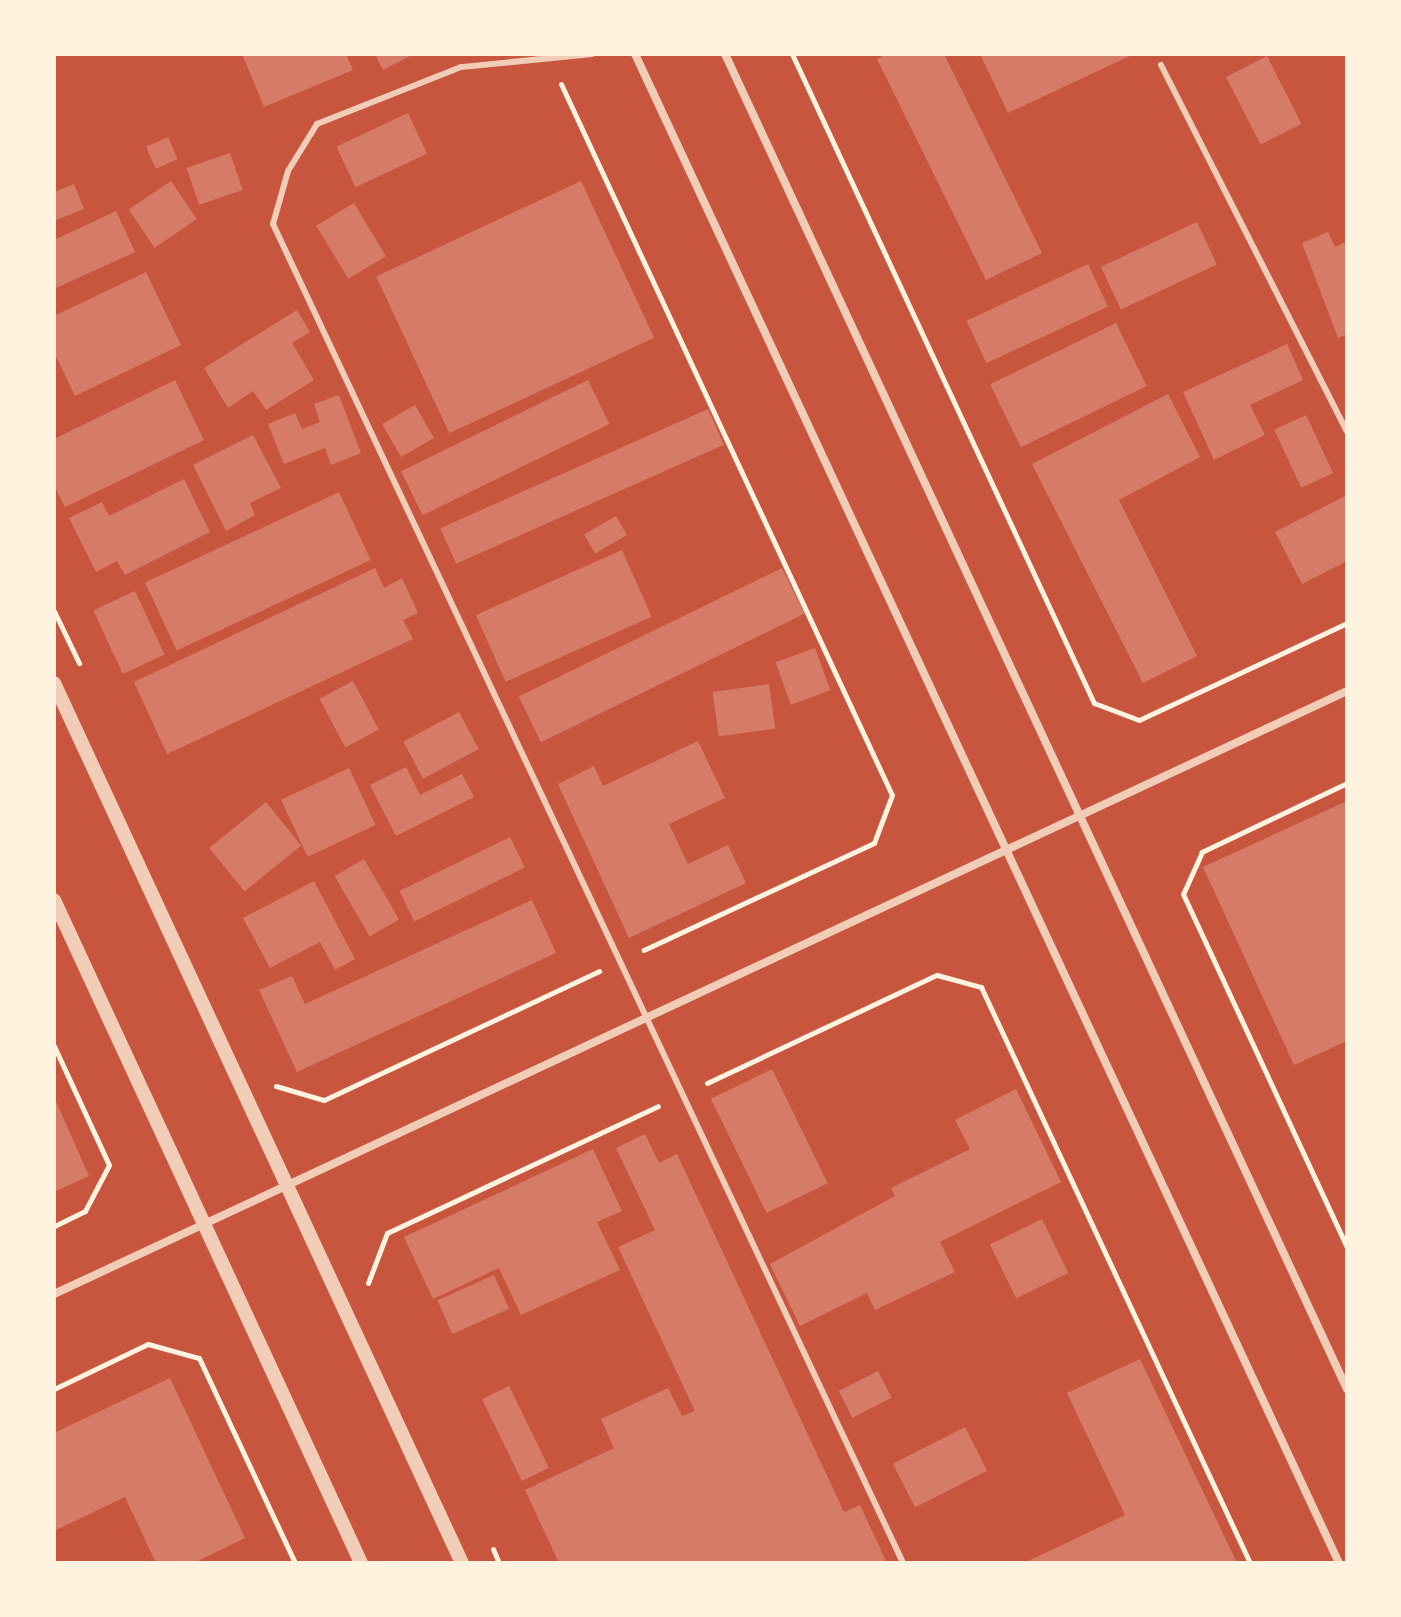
<!DOCTYPE html>
<html>
<head>
<meta charset="utf-8">
<style>
	body { margin:0 }
	#map { position:relative; width:1401px; height:1617px; overflow:hidden; background:#c8553d; font-family:"Fira Sans Condensed",sans-serif }
	div>[style] { position:absolute }
	[style*='--x'] { left:calc(var(--x)*1px); top:calc(var(--y)*1px); width:calc(var(--w)*1px); rotate:calc(var(--a)*1deg) }
	.building>* { inset:0; background:#d67c66; transform-origin:0 0 }
	.path>* { height:5px; margin:-2.5px; padding:0 2.5px; transform-origin:2.5px; border-radius:2.5px; background:#fff3e0 }
	.service>* { height:6px; margin:-3px; padding:0 3px; transform-origin:3px; border-radius:3px; background:#f1ccb7 }
	.minor>* { height:8px; margin:-4px; padding:0 4px; transform-origin:4px; border-radius:4px; background:#f1ccb7 }
	.tertiary>* { height:14px; margin:-7px; padding:0 7px; transform-origin:7px; border-radius:7px; background:#f1ccb7 }
	span { translate:-50% -50%; white-space:nowrap; text-align:center; line-height:1.15; -webkit-text-stroke:6px #fff3e0; paint-order:stroke }
	.frame { position:absolute; inset:0; border:56px solid #fff3e0; pointer-events:none }
</style>
</head>
<body>
<div id="map">
	<div class="building">
		<i style="clip-path:polygon(242px 54px,346px 54px,353px 70px,264px 107px)"></i>
		<i style="clip-path:polygon(375px 54px,414px 54px,383px 70px)"></i>
		<i style="clip-path:polygon(887px 54px,944px 54px,1042px 253px,986px 280px,877px 59px)"></i>
		<i style="clip-path:polygon(980px 54px,1134px 54px,1008px 113px)"></i>
		<i style="left:1267px;top:56px;width:76px;height:46px;rotate:63deg"></i>
		<i style="left:408px;top:113px;width:45px;height:79px;rotate:65deg"></i>
		<i style="left:168px;top:137px;width:24px;height:24px;rotate:66deg"></i>
		<i style="left:230px;top:153px;width:39px;height:46px;rotate:71deg"></i>
		<i style="left:171px;top:181px;width:46px;height:51px;rotate:56deg"></i>
		<i style="left:581px;top:181px;width:173px;height:226px;rotate:65deg"></i>
		<i style="clip-path:polygon(74px 184px,84px 209px,54px 221px,54px 192px)"></i>
		<i style="left:354px;top:203px;width:62px;height:44px;rotate:59deg"></i>
		<i style="clip-path:polygon(116px 211px,135px 252px,54px 289px,54px 240px)"></i>
		<i style="left:1197px;top:222px;width:47px;height:106px;rotate:65deg"></i>
		<i style="clip-path:polygon(1328px 232px,1335px 247px,1347px 241px,1347px 334px,1338px 338px,1302px 243px)"></i>
		<i style="left:1088px;top:264px;width:47px;height:134px;rotate:65deg"></i>
		<i style="clip-path:polygon(146px 272px,181px 345px,75px 396px,54px 352px,54px 316px)"></i>
		<i style="clip-path:polygon(297px 310px,310px 332px,292px 343px,314px 380px,266px 410px,253px 391px,228px 408px,204px 368px)"></i>
		<i style="left:1116px;top:323px;width:70px;height:140px;rotate:64deg"></i>
		<i style="clip-path:polygon(1287px 344px,1303px 380px,1250px 405px,1265px 435px,1214px 460px,1183px 392px)"></i>
		<i style="clip-path:polygon(175px 380px,204px 440px,65px 507px,54px 485px,54px 439px)"></i>
		<i style="left:588px;top:380px;width:49px;height:208px;rotate:64deg"></i>
		<i style="clip-path:polygon(1168px 394px,1200px 457px,1119px 500px,1197px 656px,1143px 683px,1032px 464px)"></i>
		<i style="clip-path:polygon(339px 395px,361px 453px,331px 465px,325px 448px,284px 464px,268px 424px,295px 413px,302px 429px,320px 422px,314px 404px)"></i>
		<i style="left:415px;top:405px;width:38px;height:38px;rotate:60deg"></i>
		<i style="left:708px;top:409px;width:39px;height:293px;rotate:66deg"></i>
		<i style="left:1306px;top:415px;width:64px;height:35px;rotate:65deg"></i>
		<i style="clip-path:polygon(253px 435px,281px 488px,250px 503px,255px 515px,226px 531px,193px 465px)"></i>
		<i style="clip-path:polygon(184px 479px,210px 532px,125px 575px,117px 561px,96px 572px,69px 518px,102px 502px,109px 516px)"></i>
		<i style="left:339px;top:492px;width:75px;height:214px;rotate:65deg"></i>
		<i style="clip-path:polygon(1345px 496px,1347px 561px,1302px 584px,1275px 532px)"></i>
		<i style="left:616px;top:516px;width:22px;height:37px;rotate:60deg"></i>
		<i style="left:622px;top:550px;width:73px;height:160px;rotate:66deg"></i>
		<i style="clip-path:polygon(375px 568px,384px 588px,402px 578px,418px 613px,403px 620px,413px 639px,167px 754px,134px 682px)"></i>
		<i style="left:782px;top:568px;width:51px;height:293px;rotate:64deg"></i>
		<i style="left:135px;top:591px;width:70px;height:46px;rotate:65deg"></i>
		<i style="left:815px;top:648px;width:45px;height:42px;rotate:70deg"></i>
		<i style="left:353px;top:681px;width:55px;height:38px;rotate:62deg"></i>
		<i style="left:769px;top:684px;width:45px;height:57px;rotate:82deg"></i>
		<i style="left:459px;top:712px;width:42px;height:63px;rotate:62deg"></i>
		<i style="clip-path:polygon(698px 741px,725px 798px,669px 824px,688px 864px,728px 845px,746px 883px,629px 938px,558px 784px,594px 766px,603px 786px)"></i>
		<i style="clip-path:polygon(406px 767px,420px 795px,462px 774px,474px 797px,396px 836px,370px 785px)"></i>
		<i style="left:349px;top:768px;width:63px;height:75px;rotate:65deg"></i>
		<i style="clip-path:polygon(1347px 801px,1347px 1041px,1294px 1065px,1203px 867px)"></i>
		<i style="left:266px;top:802px;width:56px;height:73px;rotate:51deg"></i>
		<i style="left:510px;top:837px;width:34px;height:123px;rotate:64deg"></i>
		<i style="left:364px;top:859px;width:70px;height:34px;rotate:60deg"></i>
		<i style="clip-path:polygon(314px 881px,355px 959px,335px 970px,320px 942px,270px 968px,243px 918px)"></i>
		<i style="clip-path:polygon(532px 900px,556px 953px,297px 1072px,259px 990px,292px 976px,305px 1004px)"></i>
		<i style="left:772px;top:1069px;width:127px;height:68px;rotate:64deg"></i>
		<i style="clip-path:polygon(1016px 1089px,1061px 1182px,940px 1242px,955px 1272px,875px 1310px,867px 1293px,800px 1326px,770px 1264px,895px 1196px,891px 1188px,970px 1149px,955px 1120px)"></i>
		<i style="clip-path:polygon(54px 1097px,89px 1176px,54px 1192px)"></i>
		<i style="clip-path:polygon(645px 1134px,659px 1163px,677px 1154px,844px 1512px,860px 1505px,887px 1563px,559px 1563px,525px 1490px,614px 1448px,601px 1419px,668px 1388px,682px 1416px,695px 1411px,618px 1247px,655px 1230px,616px 1148px)"></i>
		<i style="clip-path:polygon(593px 1149px,622px 1211px,597px 1222px,620px 1270px,521px 1315px,499px 1268px,433px 1299px,404px 1237px)"></i>
		<i style="left:1042px;top:1219px;width:60px;height:58px;rotate:64deg"></i>
		<i style="left:494px;top:1275px;width:37px;height:62px;rotate:66deg"></i>
		<i style="clip-path:polygon(1140px 1359px,1237px 1563px,1024px 1563px,1125px 1515px,1067px 1393px)"></i>
		<i style="left:878px;top:1371px;width:30px;height:44px;rotate:63deg"></i>
		<i style="clip-path:polygon(170px 1378px,245px 1538px,194px 1563px,156px 1563px,125px 1497px,54px 1531px,54px 1433px)"></i>
		<i style="left:509px;top:1386px;width:91px;height:30px;rotate:64deg"></i>
		<i style="left:965px;top:1427px;width:49px;height:81px;rotate:63deg"></i>
	</div>
	<div class="path">
		<i style="--x:792;--y:54;--w:716;--a:65.05"></i>
		<i style="--x:1094;--y:703;--w:48;--a:20.7"></i>
		<i style="--x:1139;--y:720;--w:230;--a:-25"></i>
		<i style="--x:561;--y:84;--w:784;--a:65.04"></i>
		<i style="--x:892;--y:795;--w:51;--a:110.6"></i>
		<i style="--x:874;--y:843;--w:254;--a:155.1"></i>
		<i style="--x:54;--y:611;--w:58;--a:64.3"></i>
		<i style="--x:1347;--y:783;--w:161;--a:154.6"></i>
		<i style="--x:1202;--y:852;--w:46;--a:114.3"></i>
		<i style="--x:1183;--y:894;--w:389;--a:65.1"></i>
		<i style="--x:54;--y:1046;--w:131;--a:65.2"></i>
		<i style="--x:109;--y:1165;--w:52;--a:117.6"></i>
		<i style="--x:85;--y:1211;--w:34;--a:154"></i>
		<i style="--x:707;--y:1083;--w:254;--a:-25.2"></i>
		<i style="--x:937;--y:975;--w:46;--a:15.3"></i>
		<i style="--x:981;--y:987;--w:636;--a:64.97"></i>
		<i style="--x:276;--y:1086;--w:50;--a:16.3"></i>
		<i style="--x:324;--y:1100;--w:304;--a:-25.1"></i>
		<i style="--x:368;--y:1283;--w:53;--a:-69.2"></i>
		<i style="--x:387;--y:1233;--w:299;--a:-25.1"></i>
		<i style="--x:54;--y:1389;--w:104;--a:-25.6"></i>
		<i style="--x:148;--y:1344;--w:53;--a:15.4"></i>
		<i style="--x:199;--y:1358;--w:226;--a:64.9"></i>
		<i style="--x:493;--y:1549;--w:15;--a:67"></i>
	</div>
	<div class="service">
		<i style="--x:592;--y:54;--w:132;--a:174.3"></i>
		<i style="--x:461;--y:67;--w:155;--a:158.4"></i>
		<i style="--x:317;--y:124;--w:55;--a:121.7"></i>
		<i style="--x:288;--y:171;--w:55;--a:105.8"></i>
		<i style="--x:273;--y:224;--w:1480;--a:64.8"></i>
		<i style="--x:1161;--y:65;--w:411;--a:63.1"></i>
	</div>
	<div class="minor">
		<i style="--x:635;--y:54;--w:1665;--a:64.99"></i>
		<i style="--x:725;--y:54;--w:1473;--a:65.02"></i>
		<i style="--x:54;--y:1294;--w:1427;--a:-25"></i>
	</div>
	<div class="tertiary">
		<i style="--x:54;--y:683;--w:970;--a:65.13"></i>
		<i style="--x:54;--y:900;--w:731;--a:65.15"></i>
	</div>
	<div class="frame"></div>
</div>
</body>
</html>
